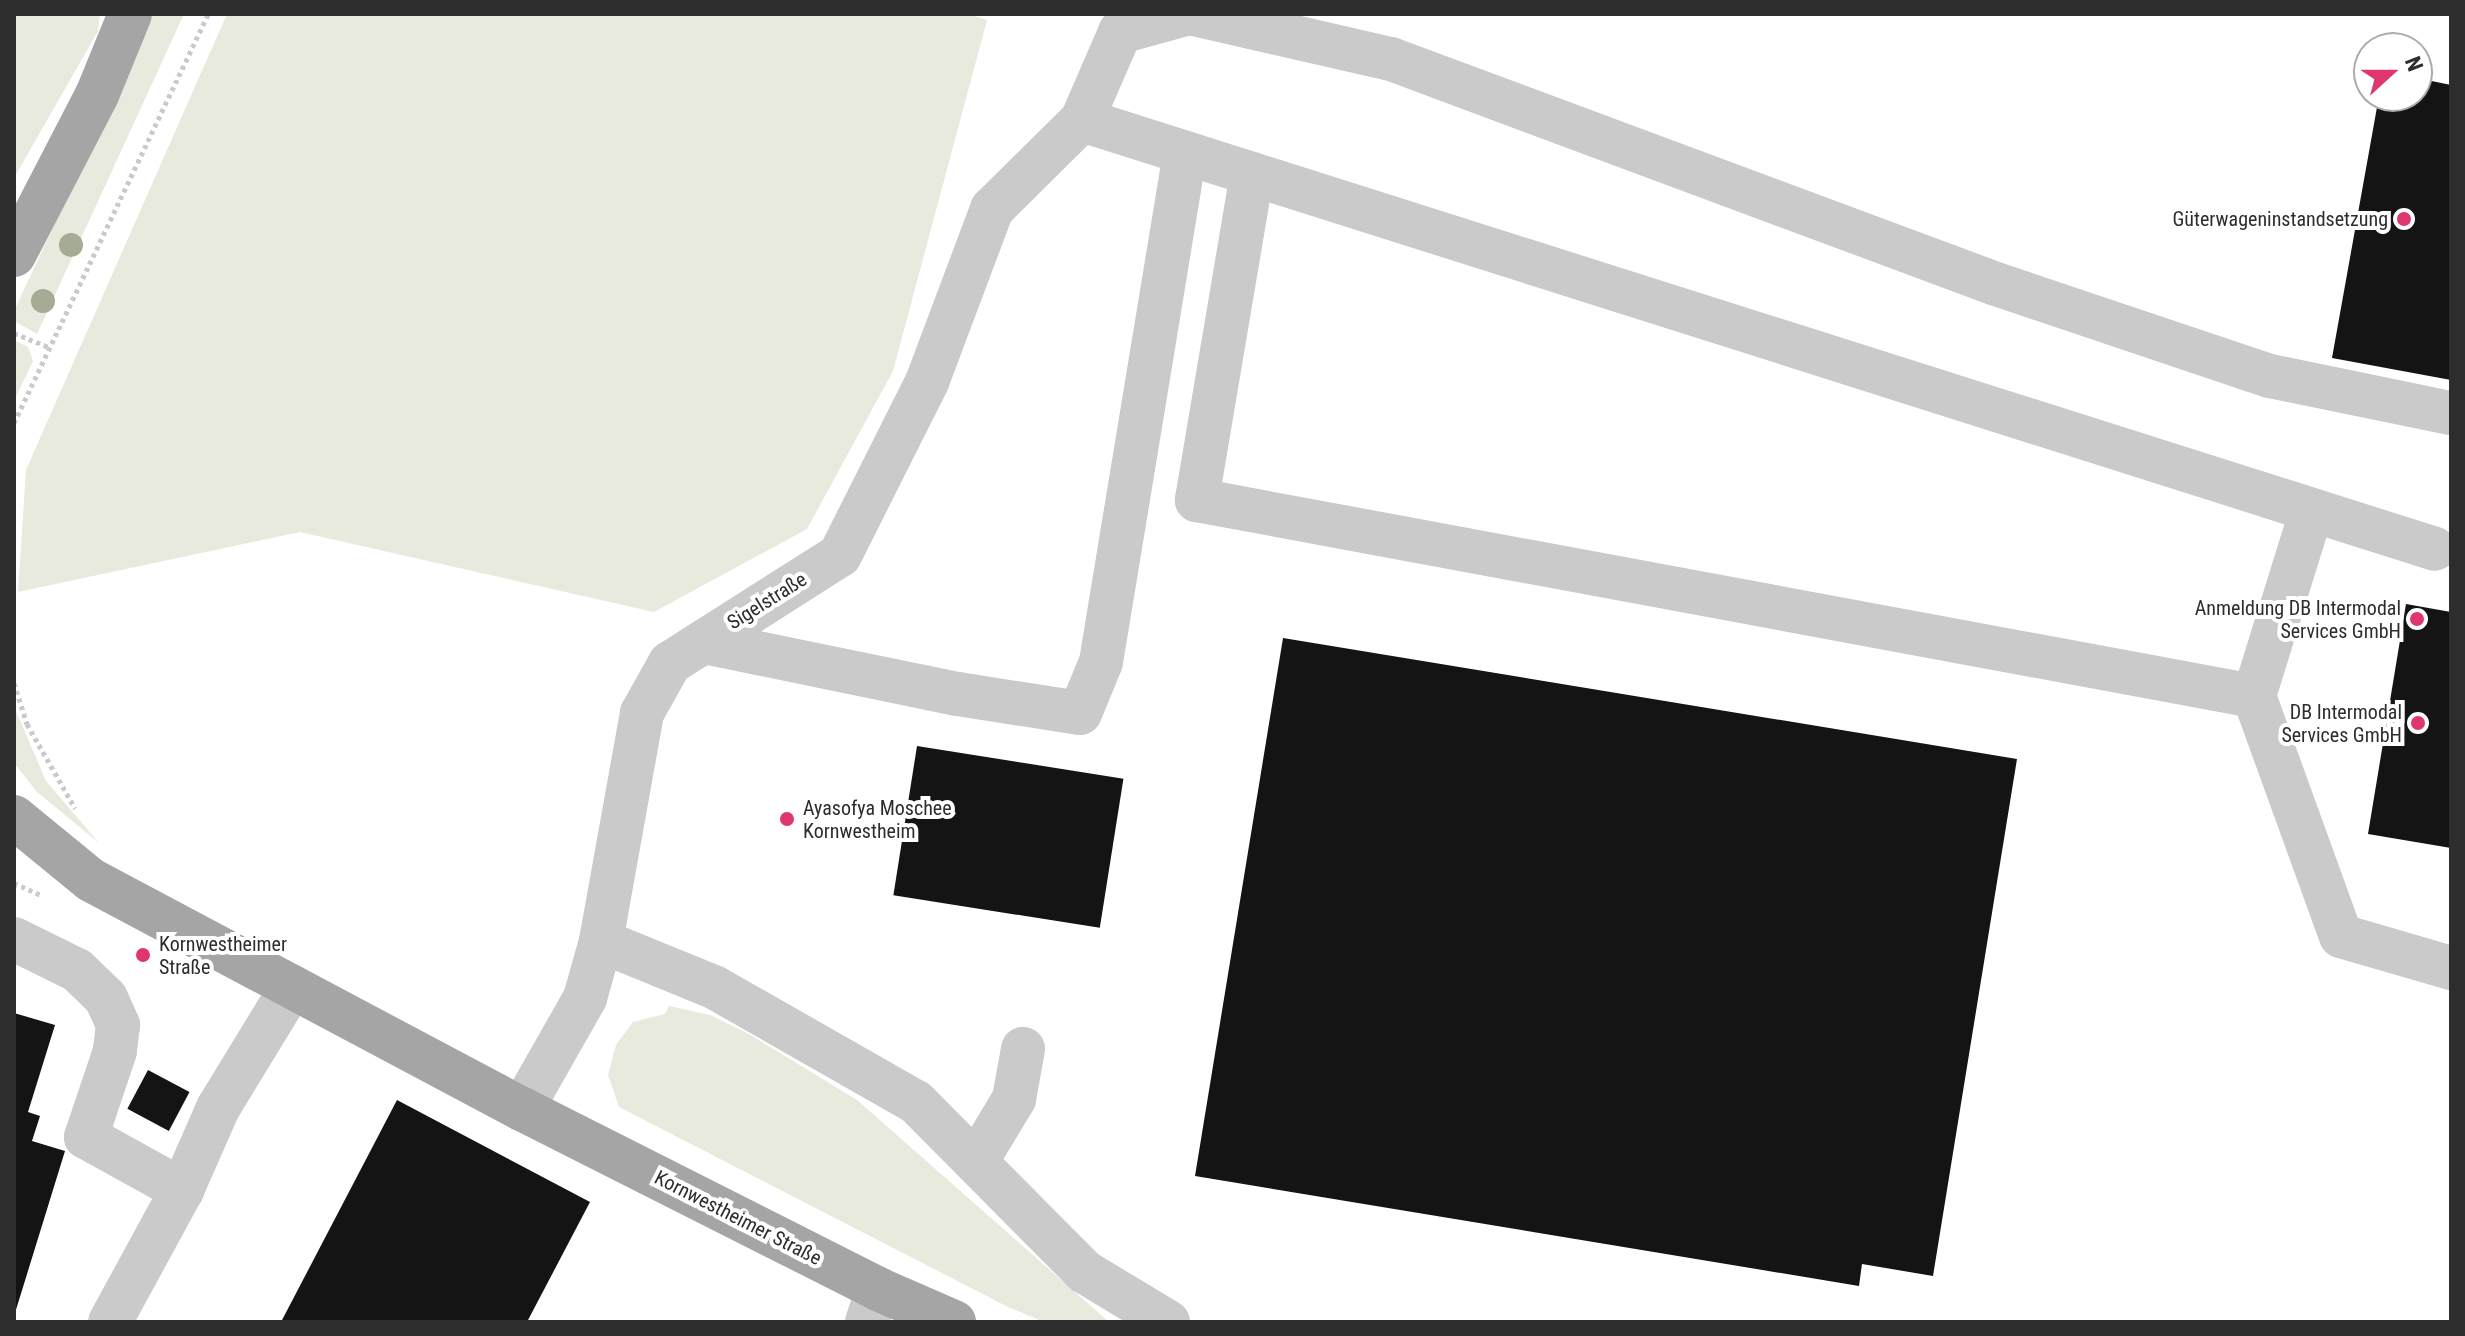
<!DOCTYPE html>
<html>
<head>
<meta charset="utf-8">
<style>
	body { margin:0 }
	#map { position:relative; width:2465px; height:1336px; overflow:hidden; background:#fff; font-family:"Roboto Condensed",sans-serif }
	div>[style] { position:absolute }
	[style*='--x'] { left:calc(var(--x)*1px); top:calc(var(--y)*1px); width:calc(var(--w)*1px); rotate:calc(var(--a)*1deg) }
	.green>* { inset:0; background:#e7eadc }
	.building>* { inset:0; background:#141414; transform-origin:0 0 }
	.path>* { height:5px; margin-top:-2.5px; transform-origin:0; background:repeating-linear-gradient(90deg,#cacaca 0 4px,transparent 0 8px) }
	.minor>* { height:44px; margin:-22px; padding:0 22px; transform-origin:22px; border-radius:22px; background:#cacaca }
	.major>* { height:44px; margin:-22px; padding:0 22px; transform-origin:22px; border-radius:22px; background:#a5a5a5 }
	.trees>* { width:24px; height:24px; margin:-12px; border-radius:50%; background:#a5ab94 }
	.dots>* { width:22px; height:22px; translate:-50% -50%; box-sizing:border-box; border:4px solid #fff; border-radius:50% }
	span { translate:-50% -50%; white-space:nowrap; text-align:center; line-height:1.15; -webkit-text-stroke:8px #fff; paint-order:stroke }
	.poi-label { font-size:20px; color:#2d2d2d }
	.right { translate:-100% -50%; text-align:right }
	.left { translate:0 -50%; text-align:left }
	.street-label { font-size:20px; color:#2d2d2d }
	.frame { position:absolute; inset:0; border:16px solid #2d2d2d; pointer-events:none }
	.north { position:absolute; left:2353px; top:32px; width:80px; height:80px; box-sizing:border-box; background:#fff; border:2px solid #ababab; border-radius:50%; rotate:69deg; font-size:22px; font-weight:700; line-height:32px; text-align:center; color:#2d2d2d }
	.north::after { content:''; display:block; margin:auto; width:28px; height:36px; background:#dd376d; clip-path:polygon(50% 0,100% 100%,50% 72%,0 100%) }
</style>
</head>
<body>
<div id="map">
	<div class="green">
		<i style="clip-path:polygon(14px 14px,100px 14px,98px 31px,14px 178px)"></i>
		<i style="clip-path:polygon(153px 14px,184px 14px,37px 334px,14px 321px,14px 311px)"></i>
		<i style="clip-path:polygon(227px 14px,968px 14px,987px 20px,893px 371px,807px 529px,654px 612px,300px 532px,18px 592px,26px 470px)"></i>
		<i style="clip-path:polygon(14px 340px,28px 347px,33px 361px,14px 401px)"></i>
		<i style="clip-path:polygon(14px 706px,46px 781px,99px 843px,37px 792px,14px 763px)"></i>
		<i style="clip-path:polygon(669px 1006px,710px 1015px,749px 1034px,857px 1100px,1109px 1322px,1044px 1322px,1008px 1307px,619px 1107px,608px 1075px,616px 1045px,633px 1022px,665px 1014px)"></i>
	</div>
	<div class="building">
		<i style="clip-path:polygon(2417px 78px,2451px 85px,2451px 380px,2332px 358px,2379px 96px,2417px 96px)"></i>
		<i style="clip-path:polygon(2406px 604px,2451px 612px,2451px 848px,2368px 834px)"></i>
		<i style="clip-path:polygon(1283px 638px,2017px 759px,1933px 1276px,1862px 1264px,1859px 1286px,1195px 1176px)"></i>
		<i style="left:917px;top:746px;width:209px;height:151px;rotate:9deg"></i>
		<i style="clip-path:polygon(14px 1013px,55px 1025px,28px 1112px,40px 1116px,32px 1141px,65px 1151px,15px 1313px)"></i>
		<i style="left:148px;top:1070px;width:47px;height:44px;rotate:28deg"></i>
		<i style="clip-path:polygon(397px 1100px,590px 1202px,527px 1322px,281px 1322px)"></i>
	</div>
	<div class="path">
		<i style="--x:14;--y:333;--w:38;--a:22"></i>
		<i style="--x:14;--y:423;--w:453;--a:-64.6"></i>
		<i style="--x:14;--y:683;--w:43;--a:72.4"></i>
		<i style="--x:27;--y:724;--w:97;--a:60.3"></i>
		<i style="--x:14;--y:883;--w:30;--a:24"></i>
	</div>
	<div class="minor">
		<i style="--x:1194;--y:14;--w:202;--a:12.9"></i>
		<i style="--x:1391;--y:59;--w:645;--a:20.4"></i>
		<i style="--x:1996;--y:284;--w:289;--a:18.6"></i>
		<i style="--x:2270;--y:376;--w:185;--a:11.6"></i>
		<i style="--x:1082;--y:120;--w:1419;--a:17.59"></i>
		<i style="--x:1252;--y:174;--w:331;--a:99.6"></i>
		<i style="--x:1197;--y:500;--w:1075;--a:10.51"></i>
		<i style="--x:2254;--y:696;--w:192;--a:-72.7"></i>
		<i style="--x:704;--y:642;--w:259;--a:11.6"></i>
		<i style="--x:958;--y:694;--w:123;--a:8.9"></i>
		<i style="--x:1080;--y:713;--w:55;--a:-67.6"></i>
		<i style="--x:1101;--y:662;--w:516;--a:-80.63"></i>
		<i style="--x:2254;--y:696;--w:255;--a:70.1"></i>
		<i style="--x:2341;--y:936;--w:115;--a:16.2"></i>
		<i style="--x:14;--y:939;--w:70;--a:26.2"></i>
		<i style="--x:77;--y:970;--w:40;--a:44"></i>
		<i style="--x:106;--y:998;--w:30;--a:66"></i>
		<i style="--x:118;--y:1025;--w:26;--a:97"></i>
		<i style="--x:115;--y:1051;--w:91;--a:108.6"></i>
		<i style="--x:86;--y:1137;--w:110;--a:28.9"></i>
		<i style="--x:601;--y:941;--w:122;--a:22.2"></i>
		<i style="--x:714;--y:987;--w:232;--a:29.7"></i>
		<i style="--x:916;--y:1102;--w:240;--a:45.2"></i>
		<i style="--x:1085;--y:1272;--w:97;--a:31.1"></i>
		<i style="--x:522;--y:1109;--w:128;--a:-60.4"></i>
		<i style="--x:585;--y:998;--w:59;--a:-74.3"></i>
		<i style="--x:601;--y:941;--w:232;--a:-79.8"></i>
		<i style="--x:642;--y:713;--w:57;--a:-60.8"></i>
		<i style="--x:670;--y:663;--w:201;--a:-32.4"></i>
		<i style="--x:840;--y:555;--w:194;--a:-63.3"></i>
		<i style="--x:927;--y:382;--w:185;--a:-69.4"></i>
		<i style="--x:992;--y:209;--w:127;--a:-44.7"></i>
		<i style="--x:1082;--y:120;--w:96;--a:-66.6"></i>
		<i style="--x:1120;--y:32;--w:68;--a:-15.3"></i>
		<i style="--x:976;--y:1162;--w:74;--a:-58.9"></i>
		<i style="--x:1014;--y:1099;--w:51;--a:-79.8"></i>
		<i style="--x:110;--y:1322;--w:150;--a:-61.4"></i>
		<i style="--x:182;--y:1190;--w:90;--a:-66.3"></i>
		<i style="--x:218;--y:1108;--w:142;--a:-58.6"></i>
		<i style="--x:867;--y:1322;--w:35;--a:-72"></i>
	</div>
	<div class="major">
		<i style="--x:14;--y:255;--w:180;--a:-62.6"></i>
		<i style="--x:97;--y:95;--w:87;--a:-67.8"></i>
		<i style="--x:14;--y:817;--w:99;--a:39.3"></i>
		<i style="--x:91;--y:880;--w:488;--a:28"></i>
		<i style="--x:522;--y:1109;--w:399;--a:26.8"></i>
		<i style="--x:878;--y:1289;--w:83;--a:23.5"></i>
	</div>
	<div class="trees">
		<i style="left:71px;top:245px"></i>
		<i style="left:43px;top:301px"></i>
	</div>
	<div class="dots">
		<i style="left:2404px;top:219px;background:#dd376d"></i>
		<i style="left:2417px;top:619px;background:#dd376d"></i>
		<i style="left:2418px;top:723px;background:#dd376d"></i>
		<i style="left:787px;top:819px;background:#dd376d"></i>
		<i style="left:143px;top:955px;background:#dd376d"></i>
	</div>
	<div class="poi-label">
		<span class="right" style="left:2388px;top:219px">Güterwageninstandsetzung</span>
		<span class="right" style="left:2401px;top:620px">Anmeldung DB Intermodal<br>Services GmbH</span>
		<span class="right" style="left:2402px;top:724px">DB Intermodal<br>Services GmbH</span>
		<span class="left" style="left:803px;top:820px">Ayasofya Moschee<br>Kornwestheim</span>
		<span class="left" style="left:159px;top:956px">Kornwestheimer<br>Straße</span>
	</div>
	<div class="street-label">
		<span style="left:767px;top:601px;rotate:-32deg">Sigelstraße</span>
		<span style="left:738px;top:1218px;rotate:27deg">Kornwestheimer Straße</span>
	</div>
	<div class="frame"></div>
	<div class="north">N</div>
</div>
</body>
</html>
